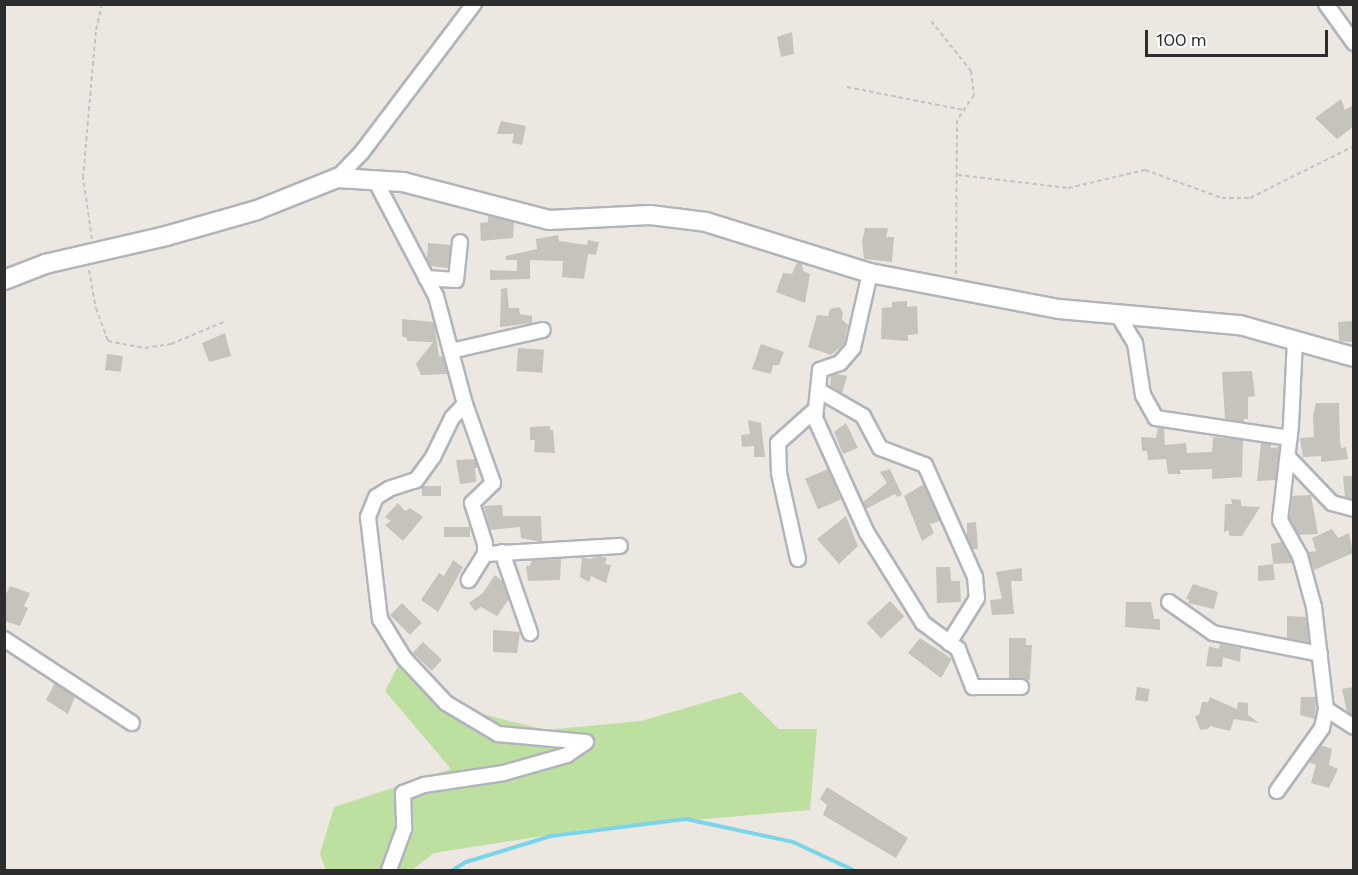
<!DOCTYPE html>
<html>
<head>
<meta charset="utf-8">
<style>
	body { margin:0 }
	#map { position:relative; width:1358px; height:875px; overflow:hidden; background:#ede7e1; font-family:Figtree,sans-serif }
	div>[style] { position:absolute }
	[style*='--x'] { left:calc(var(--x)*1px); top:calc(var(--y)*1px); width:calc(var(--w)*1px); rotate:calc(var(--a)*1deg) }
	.green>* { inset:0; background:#bde0a1 }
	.stream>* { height:4px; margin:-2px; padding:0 2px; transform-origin:2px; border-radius:2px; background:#7bd5e8 }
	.building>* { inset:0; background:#c6c2bc; transform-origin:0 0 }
	.path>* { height:2px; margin-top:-1px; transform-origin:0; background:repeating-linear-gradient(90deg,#c4c4c4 0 4.5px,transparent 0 7.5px) }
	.roads { filter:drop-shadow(2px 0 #b1b4bc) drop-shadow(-2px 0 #b1b4bc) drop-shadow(0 2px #b1b4bc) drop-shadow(0 -2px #b1b4bc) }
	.street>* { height:14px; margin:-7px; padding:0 7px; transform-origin:7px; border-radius:7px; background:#fff }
	.secondary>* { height:18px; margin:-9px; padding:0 9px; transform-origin:9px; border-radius:9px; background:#fff }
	span { translate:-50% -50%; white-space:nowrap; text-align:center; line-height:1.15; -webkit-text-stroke:4.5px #fff; paint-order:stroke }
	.frame { position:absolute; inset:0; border:6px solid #2d2d2d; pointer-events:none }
	.scale { position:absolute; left:1145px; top:30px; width:183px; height:27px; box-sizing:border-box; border:3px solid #2d2d2d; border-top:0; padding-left:8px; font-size:18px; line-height:21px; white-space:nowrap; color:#2d2d2d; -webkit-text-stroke:4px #fff; paint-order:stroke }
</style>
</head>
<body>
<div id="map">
	<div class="green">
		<i style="clip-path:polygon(400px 662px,463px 709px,546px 730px,641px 721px,741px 692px,779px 729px,817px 729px,810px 810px,587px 829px,434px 853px,412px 870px,326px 870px,320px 854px,334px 807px,451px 769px,385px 691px)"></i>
	</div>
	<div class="stream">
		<i style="--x:453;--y:870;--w:15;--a:-32"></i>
		<i style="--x:466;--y:862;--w:89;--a:-17"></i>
		<i style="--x:551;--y:836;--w:136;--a:-7.2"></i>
		<i style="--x:686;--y:819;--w:109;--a:12.1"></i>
		<i style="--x:793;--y:842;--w:66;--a:25"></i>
	</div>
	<div class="building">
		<i style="clip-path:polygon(792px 32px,794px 54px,781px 57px,777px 37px)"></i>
		<i style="clip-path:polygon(1341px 99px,1345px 110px,1353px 105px,1353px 127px,1337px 139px,1315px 118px)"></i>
		<i style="clip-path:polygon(501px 121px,526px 126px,522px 145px,512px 143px,514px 134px,497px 134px)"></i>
		<i style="clip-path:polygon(488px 216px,514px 222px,513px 238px,481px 241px,480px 223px,488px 222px)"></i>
		<i style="clip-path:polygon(865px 228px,888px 228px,886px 237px,894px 237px,892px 262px,864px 259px,862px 242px)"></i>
		<i style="clip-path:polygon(558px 235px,559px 241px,587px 245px,588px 240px,599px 242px,596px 255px,588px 254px,584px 279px,562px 277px,563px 261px,530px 260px,530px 279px,490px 280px,490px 270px,517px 271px,517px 260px,506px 260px,506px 256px,537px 249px,536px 239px)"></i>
		<i style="clip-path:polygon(428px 243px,451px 245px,448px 268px,431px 266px,427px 259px)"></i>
		<i style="clip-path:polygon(797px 262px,802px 264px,803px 271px,810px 274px,805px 303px,776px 292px,783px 273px,792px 274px)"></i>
		<i style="clip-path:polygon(507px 288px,509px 308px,519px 308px,520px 314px,532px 316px,532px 323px,500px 327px,501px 289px)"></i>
		<i style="clip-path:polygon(907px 301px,907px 307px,917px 306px,918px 334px,908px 335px,908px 341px,881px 339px,882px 308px,892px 307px,892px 302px)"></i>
		<i style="clip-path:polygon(839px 307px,843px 312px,842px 319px,848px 325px,844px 344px,831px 355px,808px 347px,817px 315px,828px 316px,830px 309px)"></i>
		<i style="clip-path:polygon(402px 319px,434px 322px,439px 356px,443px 356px,447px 374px,421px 375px,416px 364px,433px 342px,407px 341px,407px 338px,402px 336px)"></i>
		<i style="clip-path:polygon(1353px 321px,1353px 342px,1339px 341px,1338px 322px)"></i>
		<i style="clip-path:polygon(225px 333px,231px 356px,209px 362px,202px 343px)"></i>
		<i style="clip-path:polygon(761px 344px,784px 352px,779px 365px,773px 365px,771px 374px,752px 369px)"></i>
		<i style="left:518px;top:348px;width:26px;height:23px;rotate:4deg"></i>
		<i style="left:107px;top:354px;width:16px;height:16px;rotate:7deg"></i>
		<i style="clip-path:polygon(1252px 371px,1255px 396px,1248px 397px,1248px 419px,1244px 419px,1244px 422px,1225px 419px,1222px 372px)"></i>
		<i style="clip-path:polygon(837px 374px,847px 376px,842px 394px,830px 386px,831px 376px)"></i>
		<i style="clip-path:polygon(1316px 403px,1339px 403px,1340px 441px,1341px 448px,1346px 447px,1348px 459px,1321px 462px,1321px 456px,1303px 457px,1300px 438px,1314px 437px,1313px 415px)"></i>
		<i style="clip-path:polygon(748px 420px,761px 423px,765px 457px,754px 457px,754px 446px,742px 447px,741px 435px,750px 434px)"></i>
		<i style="clip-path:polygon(846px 423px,858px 448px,843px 454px,834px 432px)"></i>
		<i style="clip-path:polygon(550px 426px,550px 430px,553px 430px,555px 453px,534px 452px,535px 440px,530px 440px,530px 427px)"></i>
		<i style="clip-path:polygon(1158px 427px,1164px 428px,1165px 445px,1186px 443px,1187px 453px,1212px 452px,1213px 437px,1243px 440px,1242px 477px,1212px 479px,1212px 469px,1180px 470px,1181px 474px,1168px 474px,1166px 459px,1148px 460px,1147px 451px,1142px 451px,1141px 437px,1156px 438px)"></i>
		<i style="clip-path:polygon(1261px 443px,1271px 444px,1271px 448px,1279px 447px,1276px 480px,1257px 481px)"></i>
		<i style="clip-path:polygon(475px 459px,478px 468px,475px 468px,476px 482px,460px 484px,456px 460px)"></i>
		<i style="left:828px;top:469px;width:33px;height:25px;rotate:67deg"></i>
		<i style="clip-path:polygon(890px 469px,902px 495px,897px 497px,895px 494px,866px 509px,863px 502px,887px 483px,880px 472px)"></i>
		<i style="clip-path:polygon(1343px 476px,1353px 476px,1353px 500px,1345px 497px)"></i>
		<i style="clip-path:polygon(924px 484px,940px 521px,930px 524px,934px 533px,922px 541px,904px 496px)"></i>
		<i style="left:441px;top:486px;width:10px;height:19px;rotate:90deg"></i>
		<i style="clip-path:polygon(1311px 495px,1318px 534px,1298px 535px,1290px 520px,1292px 496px)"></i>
		<i style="clip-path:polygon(1231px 499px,1241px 500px,1241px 506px,1260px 507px,1242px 536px,1230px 536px,1228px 530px,1224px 532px,1225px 504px,1232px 504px)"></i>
		<i style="clip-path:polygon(398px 503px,405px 511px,410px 508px,423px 517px,403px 541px,385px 525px,391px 521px,385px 517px)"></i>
		<i style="clip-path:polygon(502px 505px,503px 516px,541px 516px,542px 542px,521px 538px,520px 527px,490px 530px,484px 506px)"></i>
		<i style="clip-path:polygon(846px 516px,858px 546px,839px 564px,817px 539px)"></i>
		<i style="clip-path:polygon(976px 522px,978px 549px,972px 549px,967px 536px,967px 523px)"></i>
		<i style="left:444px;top:527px;width:26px;height:10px"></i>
		<i style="clip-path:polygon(1332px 529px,1338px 538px,1349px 533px,1353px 553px,1314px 570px,1308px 552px,1316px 551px,1312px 538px)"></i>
		<i style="clip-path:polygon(1282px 542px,1293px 563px,1273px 564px,1271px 544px)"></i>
		<i style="clip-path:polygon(600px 556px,607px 558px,605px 564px,611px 565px,606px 583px,591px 576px,589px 582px,580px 577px,582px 557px,590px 559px)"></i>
		<i style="clip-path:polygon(561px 559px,560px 580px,528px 581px,526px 566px,530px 566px,532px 560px)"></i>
		<i style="clip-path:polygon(453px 560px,463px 567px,438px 612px,421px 600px,439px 573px,444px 576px)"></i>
		<i style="clip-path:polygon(1273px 564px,1275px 580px,1258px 581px,1258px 566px)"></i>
		<i style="clip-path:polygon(936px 567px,950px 567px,951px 581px,960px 581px,961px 602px,937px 603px)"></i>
		<i style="clip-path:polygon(1022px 568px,1022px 581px,1011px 581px,1014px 614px,992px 615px,990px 600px,1002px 599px,996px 572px)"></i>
		<i style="clip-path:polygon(495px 575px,502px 581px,509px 599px,497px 616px,481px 607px,475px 611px,469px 603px,483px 593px)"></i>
		<i style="clip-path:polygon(1193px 584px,1218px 592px,1214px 609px,1188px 603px,1190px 600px,1186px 599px)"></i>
		<i style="clip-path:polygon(10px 586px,30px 593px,24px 606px,28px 608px,20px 626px,4px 621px,4px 598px)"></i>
		<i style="left:890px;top:601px;width:21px;height:32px;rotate:47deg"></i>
		<i style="clip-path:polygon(1126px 602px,1151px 602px,1154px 619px,1160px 619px,1160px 630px,1125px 627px)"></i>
		<i style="left:402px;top:603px;width:28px;height:17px;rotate:45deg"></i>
		<i style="clip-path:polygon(1287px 616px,1306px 617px,1309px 642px,1287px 638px)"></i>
		<i style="clip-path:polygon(493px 630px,520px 632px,517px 653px,493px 652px)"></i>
		<i style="clip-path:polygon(920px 638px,952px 659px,941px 678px,908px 653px)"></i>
		<i style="clip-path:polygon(1009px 638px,1026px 638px,1026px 645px,1032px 645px,1030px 680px,1009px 678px)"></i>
		<i style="left:423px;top:642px;width:26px;height:15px;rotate:43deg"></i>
		<i style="clip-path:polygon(1220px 644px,1241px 648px,1240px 662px,1223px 657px,1222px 667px,1206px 666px,1209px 646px,1219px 649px)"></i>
		<i style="clip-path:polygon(55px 683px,75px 697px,68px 714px,46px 700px)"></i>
		<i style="left:1137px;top:687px;width:13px;height:13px;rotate:9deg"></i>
		<i style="clip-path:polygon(1353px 687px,1353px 716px,1347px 712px,1342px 689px)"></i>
		<i style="clip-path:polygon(1210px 697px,1237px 709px,1238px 702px,1248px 703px,1248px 715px,1259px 723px,1234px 719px,1230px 731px,1210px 726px,1208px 729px,1200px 730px,1195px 716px,1199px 715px,1202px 702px,1208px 702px)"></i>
		<i style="clip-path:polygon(1301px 697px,1316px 697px,1315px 719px,1300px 715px)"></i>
		<i style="clip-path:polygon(1321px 745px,1332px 749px,1329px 765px,1338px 769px,1329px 788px,1311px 783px,1316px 765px,1309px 762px)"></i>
		<i style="clip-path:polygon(827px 787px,908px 838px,896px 858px,823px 815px,827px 805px,820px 799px)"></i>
	</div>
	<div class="path">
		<i style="--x:931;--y:21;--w:64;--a:51.3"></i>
		<i style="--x:971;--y:71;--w:24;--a:83"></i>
		<i style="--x:974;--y:95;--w:30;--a:124"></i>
		<i style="--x:957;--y:120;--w:154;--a:90.4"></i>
		<i style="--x:847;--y:87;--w:119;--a:11.1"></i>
		<i style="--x:958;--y:175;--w:111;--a:6.7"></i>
		<i style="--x:1068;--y:188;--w:79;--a:-13.2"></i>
		<i style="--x:1145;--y:170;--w:82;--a:20"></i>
		<i style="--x:1222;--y:198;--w:28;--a:0"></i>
		<i style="--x:1250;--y:198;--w:116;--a:-26.6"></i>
		<i style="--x:92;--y:239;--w:62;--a:-98.4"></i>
		<i style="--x:83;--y:178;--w:149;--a:-85"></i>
		<i style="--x:96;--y:30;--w:27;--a:-77"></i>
		<i style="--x:89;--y:270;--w:39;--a:80"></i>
		<i style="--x:96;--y:308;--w:35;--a:70"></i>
		<i style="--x:108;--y:341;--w:38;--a:11"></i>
		<i style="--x:145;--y:348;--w:26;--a:-9"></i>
		<i style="--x:171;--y:344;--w:60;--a:-22.7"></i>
	</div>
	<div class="roads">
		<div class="street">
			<i style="--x:1326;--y:4;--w:48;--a:54.3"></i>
			<i style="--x:337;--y:178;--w:36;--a:-46"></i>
			<i style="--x:362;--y:152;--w:186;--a:-52.9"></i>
			<i style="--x:375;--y:180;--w:131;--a:62.3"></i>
			<i style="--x:436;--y:296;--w:112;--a:75"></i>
			<i style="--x:465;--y:404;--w:19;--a:133"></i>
			<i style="--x:452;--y:418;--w:43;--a:116"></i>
			<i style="--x:433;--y:457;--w:29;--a:126"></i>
			<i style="--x:416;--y:480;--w:28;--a:162"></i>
			<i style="--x:389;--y:489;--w:15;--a:148"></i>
			<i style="--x:376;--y:497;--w:22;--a:112"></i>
			<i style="--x:368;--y:517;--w:103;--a:83.3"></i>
			<i style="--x:380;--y:619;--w:46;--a:58.4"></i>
			<i style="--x:404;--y:658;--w:62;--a:47"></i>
			<i style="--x:446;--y:703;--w:61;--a:30.8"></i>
			<i style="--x:498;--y:734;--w:88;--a:5.2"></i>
			<i style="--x:586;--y:742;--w:23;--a:146"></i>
			<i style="--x:567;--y:755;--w:66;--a:164.1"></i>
			<i style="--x:504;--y:773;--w:81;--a:171.5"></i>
			<i style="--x:424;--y:785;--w:22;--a:159"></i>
			<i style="--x:403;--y:793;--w:36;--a:88"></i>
			<i style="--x:404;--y:829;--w:44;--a:110.1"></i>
			<i style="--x:870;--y:273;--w:77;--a:102.8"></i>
			<i style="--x:853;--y:348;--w:20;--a:131"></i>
			<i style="--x:840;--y:363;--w:21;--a:161"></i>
			<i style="--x:820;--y:370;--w:48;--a:95.9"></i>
			<i style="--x:815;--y:418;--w:126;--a:65.7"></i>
			<i style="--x:867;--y:533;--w:106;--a:58.1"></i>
			<i style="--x:923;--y:623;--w:44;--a:36.6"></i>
			<i style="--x:958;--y:649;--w:41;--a:68.5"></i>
			<i style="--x:973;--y:687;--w:48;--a:0"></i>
			<i style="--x:426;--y:278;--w:30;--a:4"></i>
			<i style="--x:456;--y:280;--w:38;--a:-84"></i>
			<i style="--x:1118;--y:315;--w:33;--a:59"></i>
			<i style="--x:1135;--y:343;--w:53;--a:81.3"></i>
			<i style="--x:1143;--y:395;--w:26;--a:61"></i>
			<i style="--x:1156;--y:418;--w:135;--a:8.5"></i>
			<i style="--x:451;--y:351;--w:94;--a:-12.9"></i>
			<i style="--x:818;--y:390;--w:52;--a:30"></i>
			<i style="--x:863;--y:416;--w:36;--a:62"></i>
			<i style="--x:880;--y:448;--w:48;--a:20.7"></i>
			<i style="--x:925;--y:465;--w:123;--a:65.9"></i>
			<i style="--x:975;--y:577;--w:21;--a:85"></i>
			<i style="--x:977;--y:598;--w:53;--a:121.9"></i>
			<i style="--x:465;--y:404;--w:84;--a:70.5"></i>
			<i style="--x:493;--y:483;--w:29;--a:136"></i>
			<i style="--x:472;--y:503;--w:43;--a:72.4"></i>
			<i style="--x:485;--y:544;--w:10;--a:90"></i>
			<i style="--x:485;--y:554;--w:31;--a:122"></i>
			<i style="--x:1288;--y:457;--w:64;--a:46.3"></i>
			<i style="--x:1332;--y:503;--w:23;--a:15"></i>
			<i style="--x:502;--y:552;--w:86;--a:70.9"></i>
			<i style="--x:485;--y:554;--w:135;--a:-3.4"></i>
			<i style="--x:798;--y:559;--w:88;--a:-102.5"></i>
			<i style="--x:779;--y:473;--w:30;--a:-92"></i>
			<i style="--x:778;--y:443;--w:51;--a:-41.8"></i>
			<i style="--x:1169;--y:602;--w:54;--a:35.2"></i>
			<i style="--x:1213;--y:633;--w:109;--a:11.1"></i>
			<i style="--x:4;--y:639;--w:153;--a:33.3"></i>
			<i style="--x:1326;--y:709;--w:33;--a:33"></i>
			<i style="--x:1277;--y:791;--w:77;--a:-54.5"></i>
			<i style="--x:1322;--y:728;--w:19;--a:-78"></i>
			<i style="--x:1326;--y:709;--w:103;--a:-96.7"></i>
			<i style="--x:1314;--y:607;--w:53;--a:-105.4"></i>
			<i style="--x:1300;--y:556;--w:41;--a:-119.1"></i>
			<i style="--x:1280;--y:520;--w:96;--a:-83.4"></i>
			<i style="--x:1291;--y:425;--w:84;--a:-87.3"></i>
		</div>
		<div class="secondary">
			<i style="--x:4;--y:280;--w:44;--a:-21.3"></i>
			<i style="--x:45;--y:264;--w:124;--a:-13"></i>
			<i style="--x:166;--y:236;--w:95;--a:-15.9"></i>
			<i style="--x:257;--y:210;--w:86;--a:-21.8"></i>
			<i style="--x:337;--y:178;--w:66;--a:3.5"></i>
			<i style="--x:403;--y:182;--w:151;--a:14.6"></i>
			<i style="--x:549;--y:220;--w:101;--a:-2.8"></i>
			<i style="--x:650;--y:215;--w:56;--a:7.1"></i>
			<i style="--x:706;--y:222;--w:172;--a:17.3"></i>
			<i style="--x:870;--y:273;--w:192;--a:10.8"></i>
			<i style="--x:1059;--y:309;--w:182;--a:5.1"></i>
			<i style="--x:1240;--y:325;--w:118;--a:15.7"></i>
		</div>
	</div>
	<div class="frame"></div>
	<div class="scale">100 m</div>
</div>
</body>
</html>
